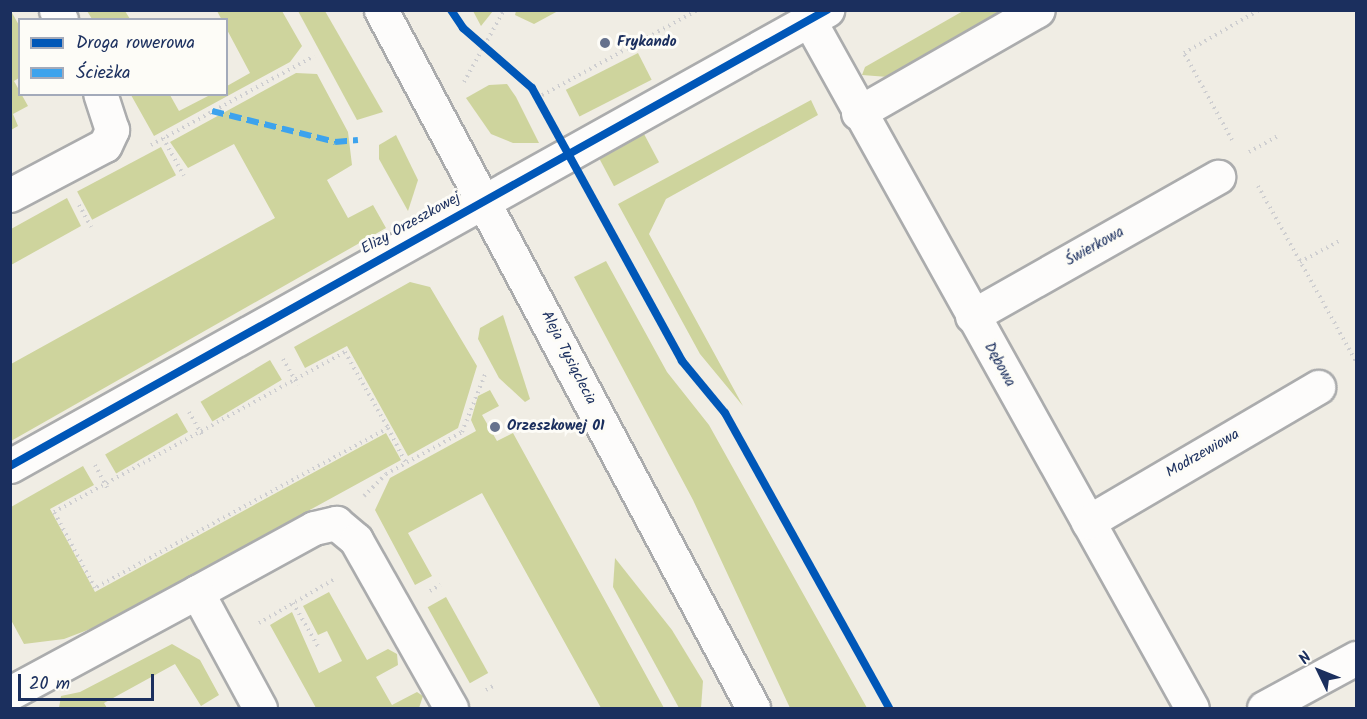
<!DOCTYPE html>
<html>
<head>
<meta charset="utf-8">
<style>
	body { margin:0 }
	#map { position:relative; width:1367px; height:719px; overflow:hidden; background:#f0ede4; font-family:Kalam,sans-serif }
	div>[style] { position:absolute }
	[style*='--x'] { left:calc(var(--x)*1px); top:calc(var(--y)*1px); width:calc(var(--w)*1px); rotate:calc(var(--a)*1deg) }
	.green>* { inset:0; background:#ced49d; transform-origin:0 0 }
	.path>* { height:4px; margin-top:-2px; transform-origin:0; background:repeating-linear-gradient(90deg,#ceced0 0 1.5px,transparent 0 6px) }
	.roads { filter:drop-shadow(2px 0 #abacad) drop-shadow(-2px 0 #abacad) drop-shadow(0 2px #abacad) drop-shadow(0 -2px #abacad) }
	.minor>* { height:33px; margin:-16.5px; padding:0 16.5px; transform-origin:16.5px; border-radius:16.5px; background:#fdfcfb }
	.quiet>* { height:6px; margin-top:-3px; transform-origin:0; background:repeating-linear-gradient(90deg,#3da3ed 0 12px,transparent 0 18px) }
	.cycleway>* { height:8px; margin:-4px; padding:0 4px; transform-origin:4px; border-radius:4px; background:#0057b8 }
	.dots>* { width:16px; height:16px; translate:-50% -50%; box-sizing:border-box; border:3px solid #fdfcf7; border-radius:50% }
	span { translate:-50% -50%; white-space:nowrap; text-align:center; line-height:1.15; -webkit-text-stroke:6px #fdfcf7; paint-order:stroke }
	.poi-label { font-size:15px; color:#1b2f5e; font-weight:700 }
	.left { translate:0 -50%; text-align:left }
	.street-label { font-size:15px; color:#1b2f5e }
	.frame { position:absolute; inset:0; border:12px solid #1b2f5e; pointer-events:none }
	.legend { position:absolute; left:18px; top:18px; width:210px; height:78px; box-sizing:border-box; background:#fdfcf7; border:2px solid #a3aaba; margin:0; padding:8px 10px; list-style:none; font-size:18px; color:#1b2f5e }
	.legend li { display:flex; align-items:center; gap:12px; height:30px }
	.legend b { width:30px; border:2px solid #a3aaba }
	.north { position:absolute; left:1289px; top:641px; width:60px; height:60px; -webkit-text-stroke:4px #fdfcf7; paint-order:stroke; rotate:313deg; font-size:16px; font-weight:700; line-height:24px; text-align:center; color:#1b2f5e }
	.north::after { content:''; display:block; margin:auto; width:21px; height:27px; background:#1b2f5e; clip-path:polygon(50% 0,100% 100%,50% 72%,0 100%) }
	.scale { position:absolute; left:18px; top:674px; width:136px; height:27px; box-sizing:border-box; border:3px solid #1b2f5e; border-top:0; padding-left:8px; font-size:18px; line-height:21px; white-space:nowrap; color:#1b2f5e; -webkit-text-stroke:4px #fdfcf7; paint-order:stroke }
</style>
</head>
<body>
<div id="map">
	<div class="green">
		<i style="clip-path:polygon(11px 11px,20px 27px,19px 78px,14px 81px,28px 106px,13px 114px,18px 126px,11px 130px)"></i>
		<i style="clip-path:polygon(87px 11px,125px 11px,130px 19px,92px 19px)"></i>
		<i style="clip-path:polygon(217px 11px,282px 11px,302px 46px,290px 62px,154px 136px,131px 95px,170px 95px,179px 111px,210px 95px,226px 94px,227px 86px,250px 73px)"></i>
		<i style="clip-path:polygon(298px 11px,325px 11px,383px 112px,357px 120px)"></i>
		<i style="clip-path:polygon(473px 11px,493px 11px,481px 26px)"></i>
		<i style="clip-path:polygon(516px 11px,516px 10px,558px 11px,534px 24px,515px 15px)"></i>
		<i style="clip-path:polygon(963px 11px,1004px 11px,888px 77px,862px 75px,865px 67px)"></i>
		<i style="left:638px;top:53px;width:30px;height:81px;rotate:63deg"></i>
		<i style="clip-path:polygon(296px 73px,317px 74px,348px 132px,352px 165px,327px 180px,348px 218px,373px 205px,386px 228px,11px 441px,11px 364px,275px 218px,234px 144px,188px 168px,170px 142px)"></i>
		<i style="clip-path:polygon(507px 84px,516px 97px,539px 143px,513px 143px,491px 134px,466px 98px,489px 85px)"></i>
		<i style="clip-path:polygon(811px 100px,818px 115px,666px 199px,649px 234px,743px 406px,700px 354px,618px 204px)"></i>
		<i style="left:644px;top:134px;width:32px;height:51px;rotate:62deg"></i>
		<i style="clip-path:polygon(396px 135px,418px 180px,408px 211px,379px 159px,379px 145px)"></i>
		<i style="left:161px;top:147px;width:32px;height:95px;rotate:62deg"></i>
		<i style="clip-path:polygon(67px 198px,81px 226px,11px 265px,11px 229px)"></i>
		<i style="clip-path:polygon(606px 261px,667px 372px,709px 425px,867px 708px,790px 708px,693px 500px,574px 277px)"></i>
		<i style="clip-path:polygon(410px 282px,430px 287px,477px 366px,458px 428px,408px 456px,347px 346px,305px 368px,294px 347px)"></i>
		<i style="clip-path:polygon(503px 315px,530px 399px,525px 402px,499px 378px,478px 339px,480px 328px)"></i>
		<i style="left:270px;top:360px;width:23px;height:81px;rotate:59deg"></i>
		<i style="clip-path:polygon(490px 390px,499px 406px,482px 415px,497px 441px,513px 433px,664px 708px,601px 708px,482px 493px,408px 533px,432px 576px,415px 585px,375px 510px,390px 478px,476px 431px,471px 420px,478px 396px)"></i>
		<i style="left:177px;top:413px;width:22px;height:83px;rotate:60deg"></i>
		<i style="clip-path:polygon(386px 433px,401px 460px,98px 626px,64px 639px,24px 644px,11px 620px,11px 507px,83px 466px,94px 485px,50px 509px,95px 592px)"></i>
		<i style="clip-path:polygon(615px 558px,672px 630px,703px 681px,701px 708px,679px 708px,613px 587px)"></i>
		<i style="clip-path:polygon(329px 592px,367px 660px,388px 649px,397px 654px,398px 665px,376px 677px,392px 705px,417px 692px,423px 696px,419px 708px,316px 708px,270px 625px,292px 612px,319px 673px,342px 661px,327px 631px,318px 635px,303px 606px)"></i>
		<i style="left:446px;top:597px;width:87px;height:21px;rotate:61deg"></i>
		<i style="clip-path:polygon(172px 644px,200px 660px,219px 695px,201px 706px,175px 664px,104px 703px,107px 708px,59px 708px,61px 696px,80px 692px)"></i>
	</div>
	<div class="path">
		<i style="--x:464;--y:82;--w:82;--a:-60.9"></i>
		<i style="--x:537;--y:98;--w:183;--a:-28.7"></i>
		<i style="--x:163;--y:138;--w:43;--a:61.1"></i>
		<i style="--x:1232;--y:140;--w:99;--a:-118.9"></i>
		<i style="--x:1184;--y:53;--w:86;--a:-29.8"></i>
		<i style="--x:151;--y:145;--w:186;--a:-28.6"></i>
		<i style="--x:1249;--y:152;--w:35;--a:-29"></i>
		<i style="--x:1258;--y:186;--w:201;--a:60.8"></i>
		<i style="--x:79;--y:205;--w:25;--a:61"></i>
		<i style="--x:1300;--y:262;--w:44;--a:-28.3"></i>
		<i style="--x:283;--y:359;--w:30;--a:60"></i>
		<i style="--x:189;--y:412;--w:28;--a:60"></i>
		<i style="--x:388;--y:428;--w:334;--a:151.4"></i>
		<i style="--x:95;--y:588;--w:86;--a:-118.3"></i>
		<i style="--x:54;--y:512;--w:332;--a:-28.8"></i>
		<i style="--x:345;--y:352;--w:87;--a:60.5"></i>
		<i style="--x:388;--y:428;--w:39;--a:63"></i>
		<i style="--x:95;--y:465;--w:27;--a:62"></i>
		<i style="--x:364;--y:496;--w:31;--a:-45"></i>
		<i style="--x:386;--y:474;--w:87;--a:-28.9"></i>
		<i style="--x:462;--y:432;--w:65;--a:-68.2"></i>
		<i style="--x:430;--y:591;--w:12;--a:-31"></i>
		<i style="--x:293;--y:603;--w:52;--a:60"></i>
		<i style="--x:259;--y:623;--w:86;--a:-30.2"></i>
		<i style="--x:486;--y:690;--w:10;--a:-29"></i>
	</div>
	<div class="roads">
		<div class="minor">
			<i style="--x:56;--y:10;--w:11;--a:63"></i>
			<i style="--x:381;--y:10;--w:791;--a:61.94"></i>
			<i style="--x:809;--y:20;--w:787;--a:60.9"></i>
			<i style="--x:858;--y:113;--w:207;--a:-29.8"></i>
			<i style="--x:10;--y:195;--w:107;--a:-27.8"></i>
			<i style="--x:105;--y:145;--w:17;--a:-65"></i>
			<i style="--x:112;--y:130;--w:38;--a:-108"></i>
			<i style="--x:972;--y:316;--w:283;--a:-29.5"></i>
			<i style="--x:10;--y:466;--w:936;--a:-29.17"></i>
			<i style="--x:1088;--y:522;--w:267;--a:-30.4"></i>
			<i style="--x:197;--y:592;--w:133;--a:-28.7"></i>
			<i style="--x:314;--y:528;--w:23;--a:-13"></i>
			<i style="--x:336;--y:523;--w:26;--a:40"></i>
			<i style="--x:356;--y:540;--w:193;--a:60.5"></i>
			<i style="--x:10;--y:693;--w:213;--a:-28.4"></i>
			<i style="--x:197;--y:592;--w:132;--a:61.5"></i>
			<i style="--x:1264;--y:708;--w:105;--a:-28.5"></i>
		</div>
	</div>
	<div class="quiet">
		<i style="--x:212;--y:111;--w:127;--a:14.1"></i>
		<i style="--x:335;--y:142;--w:23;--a:-5"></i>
	</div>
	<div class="cycleway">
		<i style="--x:451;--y:10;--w:22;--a:56"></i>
		<i style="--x:463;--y:28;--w:91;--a:41"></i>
		<i style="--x:532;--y:88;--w:311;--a:61.2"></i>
		<i style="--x:682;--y:361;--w:67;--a:50.4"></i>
		<i style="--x:725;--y:413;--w:338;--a:60.9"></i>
		<i style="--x:10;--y:466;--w:936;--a:-29.17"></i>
	</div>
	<div class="dots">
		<i style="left:605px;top:43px;background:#66728d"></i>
		<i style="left:495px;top:427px;background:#66728d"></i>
	</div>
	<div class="poi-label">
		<span class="left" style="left:617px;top:43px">Frykando</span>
		<span class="left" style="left:507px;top:427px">Orzeszkowej 01</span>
	</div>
	<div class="street-label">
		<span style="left:411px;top:224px;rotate:-29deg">Elizy Orzeszkowej</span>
		<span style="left:1095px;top:247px;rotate:-29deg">Świerkowa</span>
		<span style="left:568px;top:358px;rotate:63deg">Aleja Tysiąclecia</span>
		<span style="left:999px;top:365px;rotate:61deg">Dębowa</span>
		<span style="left:1203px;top:454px;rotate:-30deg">Modrzewiowa</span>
	</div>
	<div class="frame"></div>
	<ul class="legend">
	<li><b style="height:8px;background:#0057b8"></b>Droga rowerowa</li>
	<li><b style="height:8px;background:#3da3ed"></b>Ścieżka</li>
	</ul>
	<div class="north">N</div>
	<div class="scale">20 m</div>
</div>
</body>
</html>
